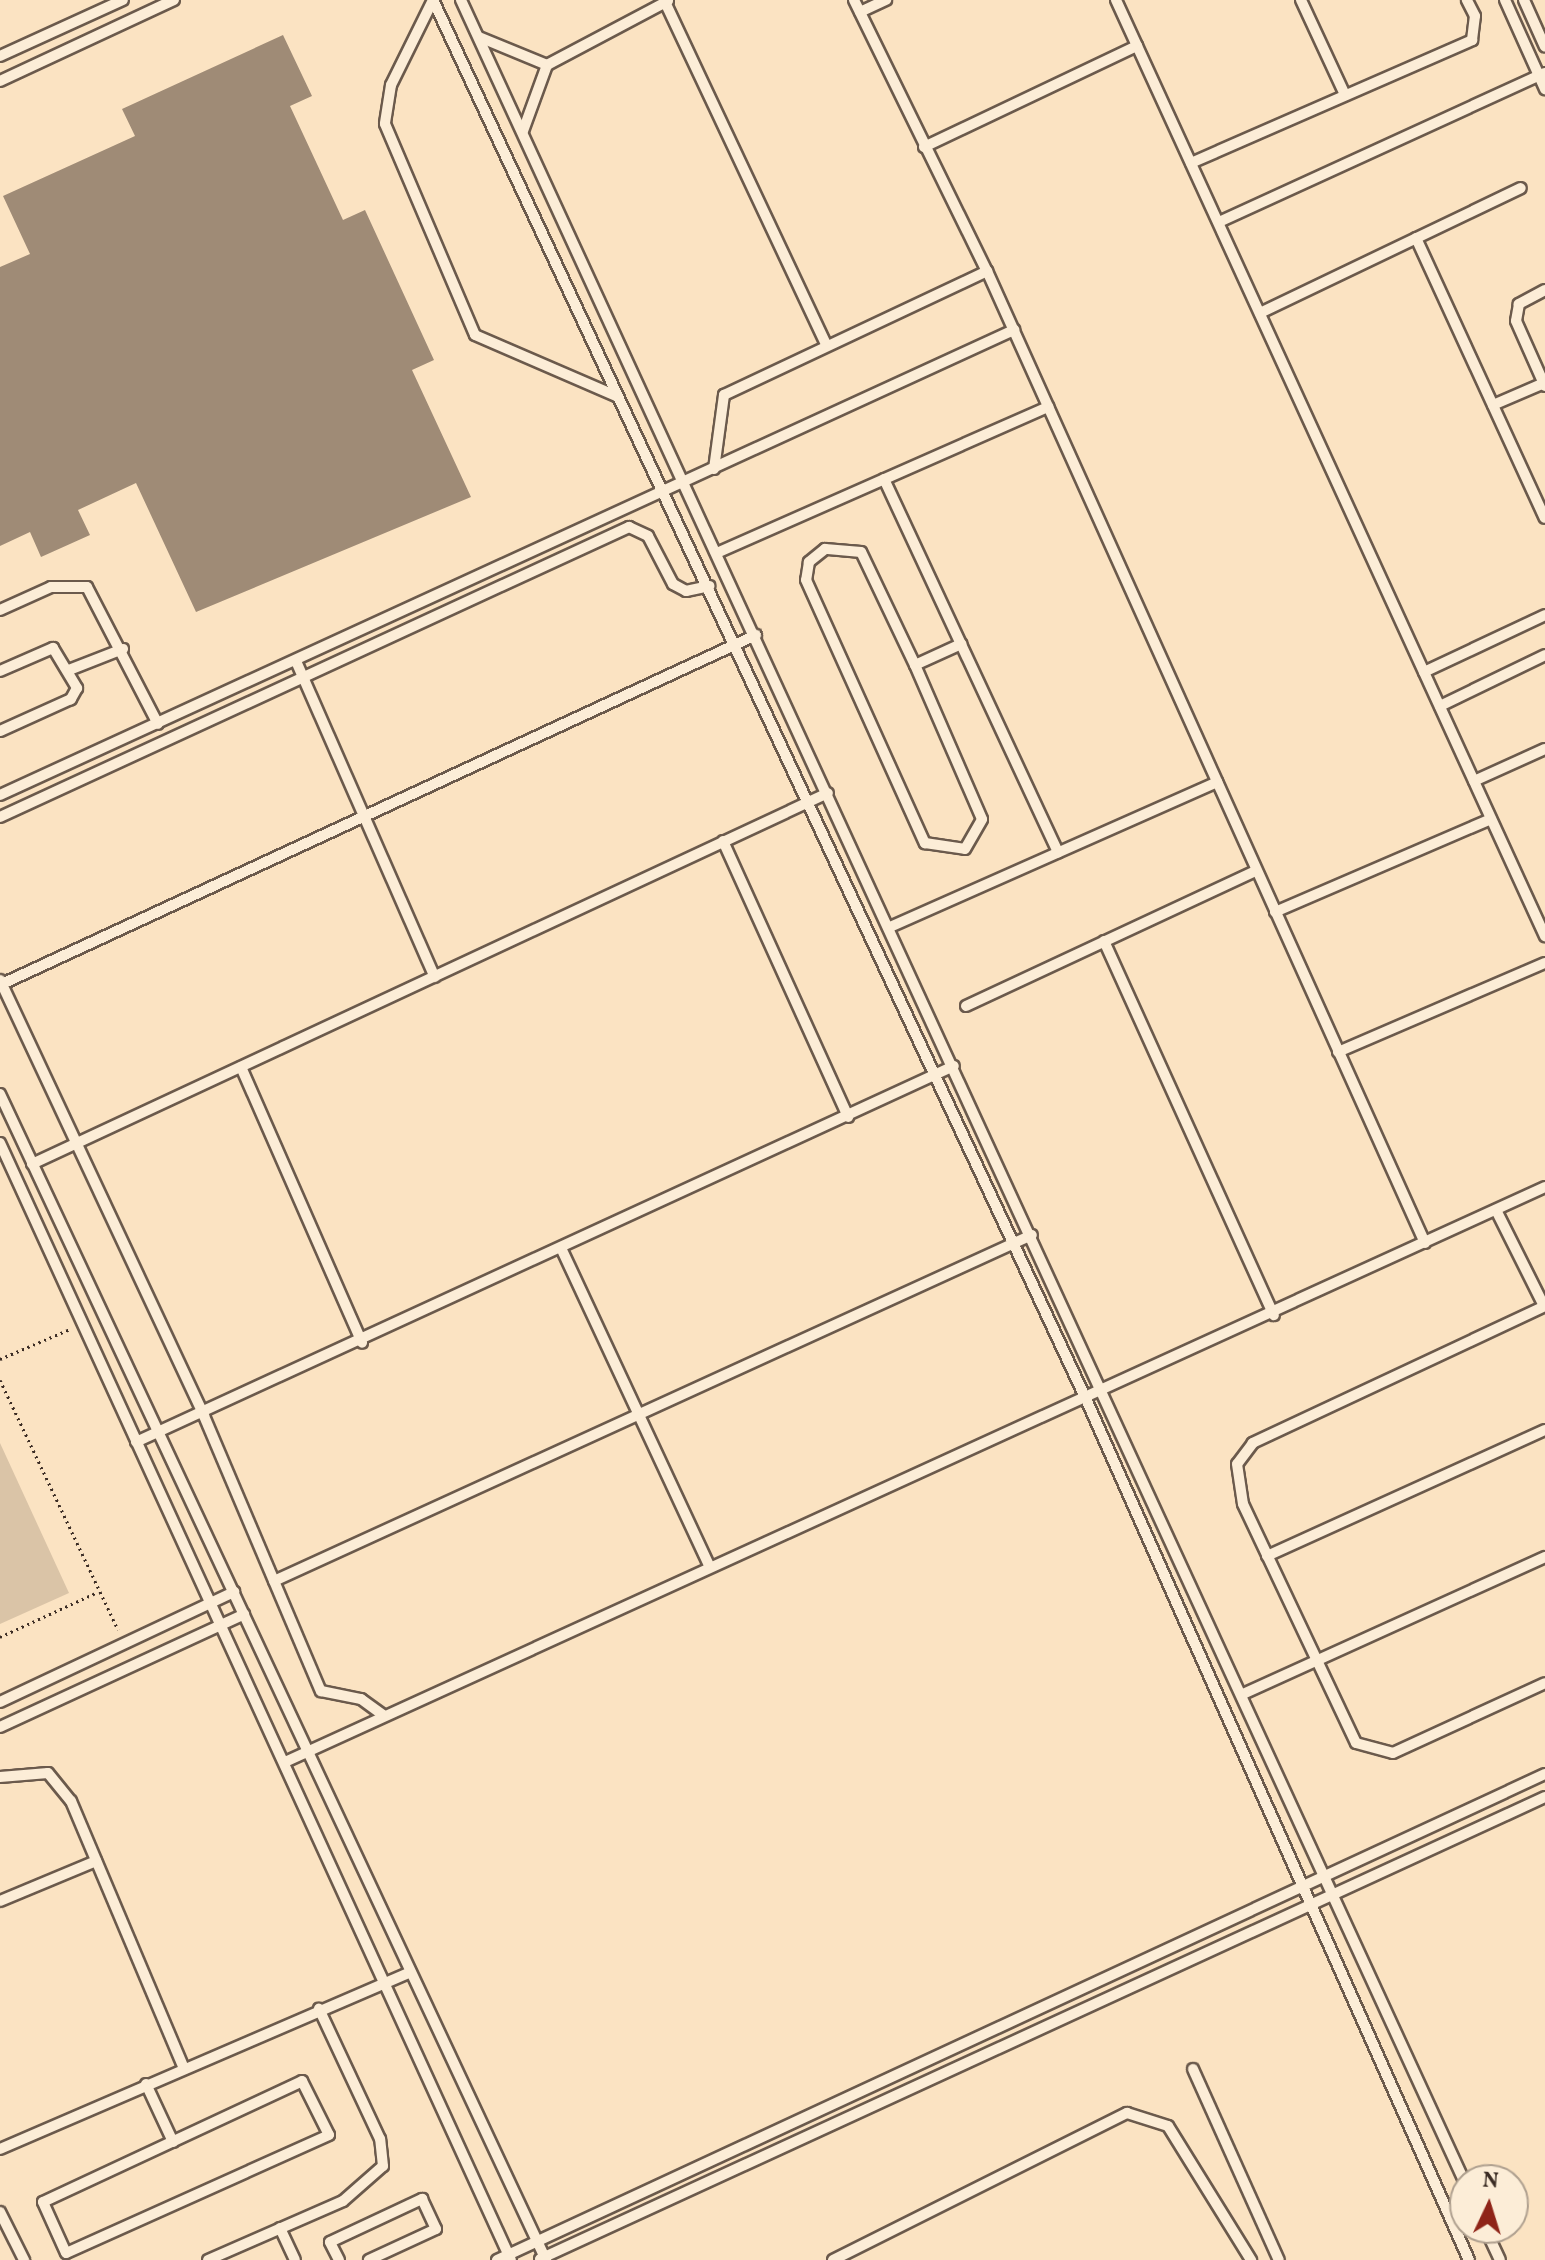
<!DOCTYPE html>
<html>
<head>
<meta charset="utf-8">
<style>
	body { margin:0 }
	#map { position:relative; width:1545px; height:2260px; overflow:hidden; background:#fbe3c2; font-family:Vollkorn,serif }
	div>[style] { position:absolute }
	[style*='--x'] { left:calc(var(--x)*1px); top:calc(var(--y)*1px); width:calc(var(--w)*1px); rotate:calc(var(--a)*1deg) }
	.green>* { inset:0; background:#dac4a7 }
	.building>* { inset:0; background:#9f8b76 }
	.path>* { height:3px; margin-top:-1.5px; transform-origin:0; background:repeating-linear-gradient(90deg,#3b2c24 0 2px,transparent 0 6px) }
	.roads { filter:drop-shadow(2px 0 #6b5a4c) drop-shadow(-2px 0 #6b5a4c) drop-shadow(0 2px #6b5a4c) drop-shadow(0 -2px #6b5a4c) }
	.service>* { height:10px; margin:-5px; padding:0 5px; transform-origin:5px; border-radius:5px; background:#fcedd7 }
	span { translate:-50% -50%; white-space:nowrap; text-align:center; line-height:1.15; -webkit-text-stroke:6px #fcedd7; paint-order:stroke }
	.north { position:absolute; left:1449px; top:2164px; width:80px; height:80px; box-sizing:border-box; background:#fcedd7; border:2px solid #afa08f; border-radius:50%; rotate:4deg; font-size:22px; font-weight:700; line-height:32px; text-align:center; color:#3b2c24 }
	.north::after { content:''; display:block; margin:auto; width:28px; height:36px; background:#8f2418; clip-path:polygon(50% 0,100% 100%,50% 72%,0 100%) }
</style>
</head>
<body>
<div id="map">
	<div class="green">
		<i style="clip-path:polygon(0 1443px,69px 1593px,0 1624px)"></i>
	</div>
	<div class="building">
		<i style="clip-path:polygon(283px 35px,312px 96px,290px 106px,343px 220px,365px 210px,434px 360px,412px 370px,471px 497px,196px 612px,136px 483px,78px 510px,90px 535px,41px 557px,30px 532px,0 546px,0 267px,30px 254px,3px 196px,135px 136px,122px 109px)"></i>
	</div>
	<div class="path">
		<i style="--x:0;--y:1359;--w:76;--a:-23.2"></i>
		<i style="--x:0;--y:1380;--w:276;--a:64.7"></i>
		<i style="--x:0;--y:1637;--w:108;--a:-24.7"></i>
	</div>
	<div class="roads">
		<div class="service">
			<i style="--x:433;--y:0;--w:1544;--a:64.98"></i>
			<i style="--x:1086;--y:1399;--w:942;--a:66.02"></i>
			<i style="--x:433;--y:0;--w:95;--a:116.3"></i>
			<i style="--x:391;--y:85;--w:39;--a:99"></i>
			<i style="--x:385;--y:124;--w:229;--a:66.9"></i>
			<i style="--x:475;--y:335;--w:156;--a:23.4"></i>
			<i style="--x:461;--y:0;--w:2403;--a:65.3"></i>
			<i style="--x:854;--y:0;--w:302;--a:63.9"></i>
			<i style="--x:987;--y:271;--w:1066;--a:65.74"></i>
			<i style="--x:1116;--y:0;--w:1030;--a:65.38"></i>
			<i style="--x:1301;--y:0;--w:105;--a:65.1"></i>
			<i style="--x:1505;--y:0;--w:98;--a:65.8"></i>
			<i style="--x:1524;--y:0;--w:51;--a:65.9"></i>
			<i style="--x:665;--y:2;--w:380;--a:64.8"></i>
			<i style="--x:860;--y:12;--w:29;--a:-25"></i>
			<i style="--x:479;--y:37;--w:74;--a:22.4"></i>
			<i style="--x:0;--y:56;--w:135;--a:-24.5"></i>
			<i style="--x:0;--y:81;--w:192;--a:-25"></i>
			<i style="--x:523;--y:131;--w:70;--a:-70"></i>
			<i style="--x:547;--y:65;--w:137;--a:-27.9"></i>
			<i style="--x:924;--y:147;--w:236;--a:-25.4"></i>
			<i style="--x:1191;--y:163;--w:307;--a:-23.6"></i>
			<i style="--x:1472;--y:40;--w:24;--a:-83"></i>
			<i style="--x:1475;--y:16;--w:18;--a:-117"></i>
			<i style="--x:1219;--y:222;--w:358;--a:-24.6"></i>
			<i style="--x:1416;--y:238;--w:308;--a:65.3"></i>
			<i style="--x:1545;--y:290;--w:30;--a:152"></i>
			<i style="--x:1519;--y:304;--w:17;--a:100"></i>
			<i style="--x:1516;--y:321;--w:71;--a:66"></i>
			<i style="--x:1260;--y:313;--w:289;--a:-25.6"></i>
			<i style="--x:1493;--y:405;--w:56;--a:-23.3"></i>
			<i style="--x:714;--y:469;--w:75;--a:-82.3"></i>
			<i style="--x:724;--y:395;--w:291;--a:-25.2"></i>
			<i style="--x:884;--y:479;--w:412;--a:65"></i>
			<i style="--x:719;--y:552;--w:360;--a:-23.8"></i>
			<i style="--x:0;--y:610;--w:56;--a:-24.3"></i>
			<i style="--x:51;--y:587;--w:36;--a:0"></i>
			<i style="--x:87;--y:587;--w:154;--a:62.6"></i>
			<i style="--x:296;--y:661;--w:345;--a:66.3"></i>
			<i style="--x:915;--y:665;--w:125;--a:-115.5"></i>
			<i style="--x:861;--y:552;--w:36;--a:-175"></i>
			<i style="--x:825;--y:549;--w:21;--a:141"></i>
			<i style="--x:809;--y:562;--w:18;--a:99"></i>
			<i style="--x:806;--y:580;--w:289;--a:65.7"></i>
			<i style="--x:925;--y:843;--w:40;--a:8.5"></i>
			<i style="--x:965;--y:849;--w:34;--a:-60"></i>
			<i style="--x:982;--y:819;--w:168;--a:-113.5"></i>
			<i style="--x:915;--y:665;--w:51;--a:-24.5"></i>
			<i style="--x:69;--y:670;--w:58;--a:-21.3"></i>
			<i style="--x:0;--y:671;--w:58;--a:-23.5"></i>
			<i style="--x:53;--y:648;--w:47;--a:59"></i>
			<i style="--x:77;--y:688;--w:13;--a:119"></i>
			<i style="--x:71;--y:699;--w:78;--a:155.7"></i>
			<i style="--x:1424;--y:672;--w:134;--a:-25.2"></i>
			<i style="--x:1440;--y:706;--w:117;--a:-25.9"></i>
			<i style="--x:1474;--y:781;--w:78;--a:-24.3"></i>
			<i style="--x:0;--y:795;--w:1116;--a:-24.64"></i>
			<i style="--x:0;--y:817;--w:693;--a:-24.75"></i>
			<i style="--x:629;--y:527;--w:21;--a:25"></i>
			<i style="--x:648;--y:536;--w:54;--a:62.5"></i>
			<i style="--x:673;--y:584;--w:15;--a:28"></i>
			<i style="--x:686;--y:591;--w:24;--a:-12"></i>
			<i style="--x:723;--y:841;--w:303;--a:65.6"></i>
			<i style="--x:1275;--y:912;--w:235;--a:-23.3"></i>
			<i style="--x:890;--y:927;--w:358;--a:-23.9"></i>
			<i style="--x:1104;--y:941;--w:411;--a:65.6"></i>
			<i style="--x:0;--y:980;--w:481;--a:64.9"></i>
			<i style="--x:204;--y:1416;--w:299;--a:67"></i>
			<i style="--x:321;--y:1691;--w:41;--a:11.3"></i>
			<i style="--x:361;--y:1699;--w:27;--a:36"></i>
			<i style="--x:2;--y:984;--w:831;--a:-24.84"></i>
			<i style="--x:966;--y:1006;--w:320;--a:-25"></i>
			<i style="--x:1338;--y:1052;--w:225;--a:-23.3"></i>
			<i style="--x:241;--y:1067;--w:301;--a:66.3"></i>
			<i style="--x:0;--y:1094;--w:1288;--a:64.91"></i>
			<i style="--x:0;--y:1143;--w:1228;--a:65.42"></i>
			<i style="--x:32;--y:1164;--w:878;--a:-24.99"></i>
			<i style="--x:1496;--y:1210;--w:107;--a:63.4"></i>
			<i style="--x:562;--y:1250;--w:348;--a:65"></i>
			<i style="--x:1545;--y:1306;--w:323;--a:154.9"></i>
			<i style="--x:1253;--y:1443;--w:26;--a:127"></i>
			<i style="--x:1237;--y:1464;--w:40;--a:81.5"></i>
			<i style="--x:1243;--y:1504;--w:264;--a:64.7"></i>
			<i style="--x:1356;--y:1743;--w:38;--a:15"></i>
			<i style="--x:1393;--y:1753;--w:167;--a:-24.7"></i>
			<i style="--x:136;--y:1442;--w:900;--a:-24.69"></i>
			<i style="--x:1267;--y:1556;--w:305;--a:-24.4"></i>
			<i style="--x:274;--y:1581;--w:833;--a:-24.54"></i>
			<i style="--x:1243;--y:1694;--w:332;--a:-24.4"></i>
			<i style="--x:0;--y:1702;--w:259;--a:-25.2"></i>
			<i style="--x:0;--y:1727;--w:269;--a:-24.8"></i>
			<i style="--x:285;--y:1762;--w:1385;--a:-24.53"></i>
			<i style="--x:0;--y:1777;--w:48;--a:-4.8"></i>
			<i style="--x:48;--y:1773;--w:36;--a:51"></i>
			<i style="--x:71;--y:1801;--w:290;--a:67.1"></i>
			<i style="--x:0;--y:1901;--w:104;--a:-22.6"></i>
			<i style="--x:1193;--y:2069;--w:209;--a:65.8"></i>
			<i style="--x:302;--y:2081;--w:60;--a:63.4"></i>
			<i style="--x:329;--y:2135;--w:288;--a:155.8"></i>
			<i style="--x:66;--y:2253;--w:56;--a:-114.3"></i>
			<i style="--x:43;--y:2202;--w:286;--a:-25"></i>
			<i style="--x:146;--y:2084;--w:64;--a:65"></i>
			<i style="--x:0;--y:2149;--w:447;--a:-23.3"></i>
			<i style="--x:0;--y:2212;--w:54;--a:63.4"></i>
			<i style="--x:280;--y:2228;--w:35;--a:65"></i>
			<i style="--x:1485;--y:2228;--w:35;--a:65"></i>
			<i style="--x:540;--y:2259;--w:1106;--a:-24.69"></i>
			<i style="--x:208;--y:2260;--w:147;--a:-23.6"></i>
			<i style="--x:343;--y:2201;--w:53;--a:-41.2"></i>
			<i style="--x:383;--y:2166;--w:27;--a:-96"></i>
			<i style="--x:380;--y:2139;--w:144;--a:-115.1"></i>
			<i style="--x:339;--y:2260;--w:20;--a:-117"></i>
			<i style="--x:330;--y:2242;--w:102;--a:-25.1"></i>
			<i style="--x:422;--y:2199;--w:33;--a:65"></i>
			<i style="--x:436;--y:2229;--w:74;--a:155.2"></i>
			<i style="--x:497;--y:2260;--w:1155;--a:-24.88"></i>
			<i style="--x:833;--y:2260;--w:329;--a:-26.6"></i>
			<i style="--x:1127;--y:2113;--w:43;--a:17.6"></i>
			<i style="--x:1168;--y:2126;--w:158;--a:58.2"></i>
		</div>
	</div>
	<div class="north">N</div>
</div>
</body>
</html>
